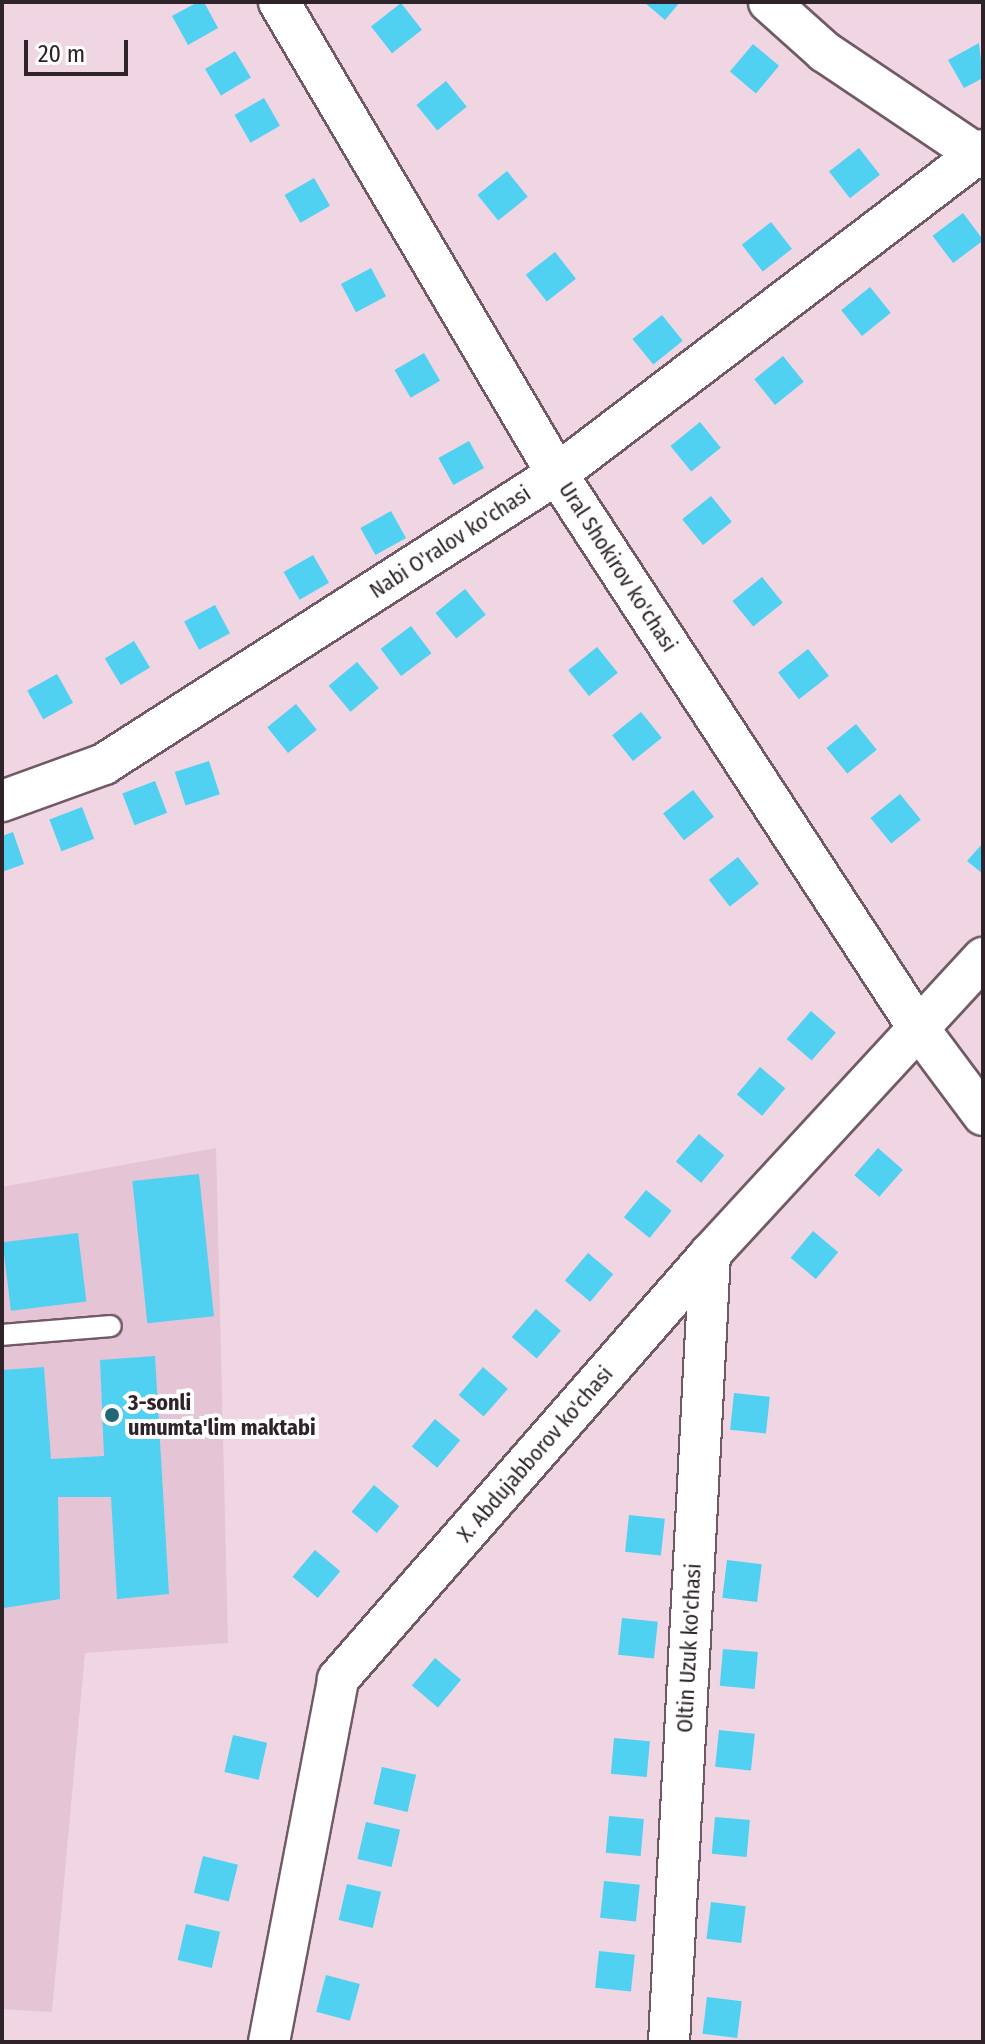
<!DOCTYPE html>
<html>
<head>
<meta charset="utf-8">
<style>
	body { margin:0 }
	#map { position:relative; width:985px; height:2044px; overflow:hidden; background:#f0d5e3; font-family:"Fira Sans Condensed",sans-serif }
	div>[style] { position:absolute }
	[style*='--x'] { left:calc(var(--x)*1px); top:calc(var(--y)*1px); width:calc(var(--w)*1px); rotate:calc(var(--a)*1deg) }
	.built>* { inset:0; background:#e5c4d5 }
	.building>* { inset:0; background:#50d1f1; transform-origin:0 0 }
	.roads { filter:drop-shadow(2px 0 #715a66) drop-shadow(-2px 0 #715a66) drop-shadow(0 2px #715a66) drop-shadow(0 -2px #715a66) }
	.service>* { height:20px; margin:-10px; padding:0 10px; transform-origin:10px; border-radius:10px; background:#fff }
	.minor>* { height:40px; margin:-20px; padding:0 20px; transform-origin:20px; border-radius:20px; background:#fff }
	.dots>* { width:22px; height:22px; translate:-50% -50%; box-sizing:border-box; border:4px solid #fff; border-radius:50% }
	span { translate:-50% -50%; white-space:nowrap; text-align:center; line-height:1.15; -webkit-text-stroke:8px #fff; paint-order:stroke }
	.street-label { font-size:22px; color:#2d2329 }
	.poi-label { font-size:22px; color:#2d2329; font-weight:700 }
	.left { translate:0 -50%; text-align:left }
	.frame { position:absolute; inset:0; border:4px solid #2d2329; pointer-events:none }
	.scale { position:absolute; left:24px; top:40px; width:104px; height:36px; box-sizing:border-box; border:4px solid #2d2329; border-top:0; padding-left:10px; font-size:24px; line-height:28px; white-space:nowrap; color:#2d2329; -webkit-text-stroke:6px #fff; paint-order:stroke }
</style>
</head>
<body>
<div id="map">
	<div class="built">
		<i style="clip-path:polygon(216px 1148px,228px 1643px,85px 1653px,52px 2012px,2px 2009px,2px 1187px)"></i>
	</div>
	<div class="building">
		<i style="clip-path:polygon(198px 2px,204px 2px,218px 28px,188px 45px,172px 16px)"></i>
		<i style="clip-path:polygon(644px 2px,680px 2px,665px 20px)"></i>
		<i style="left:401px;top:3px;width:34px;height:38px;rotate:52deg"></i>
		<i style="clip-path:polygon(979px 43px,983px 78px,964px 88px,948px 60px)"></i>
		<i style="left:753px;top:44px;width:34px;height:36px;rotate:40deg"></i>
		<i style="left:235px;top:51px;width:31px;height:35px;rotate:59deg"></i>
		<i style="left:446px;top:81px;width:33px;height:38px;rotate:51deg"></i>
		<i style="left:264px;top:98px;width:32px;height:34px;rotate:60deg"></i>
		<i style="left:859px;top:148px;width:34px;height:38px;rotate:52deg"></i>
		<i style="left:507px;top:171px;width:33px;height:38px;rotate:51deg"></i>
		<i style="left:314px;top:178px;width:32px;height:34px;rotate:60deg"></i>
		<i style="left:963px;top:213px;width:34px;height:38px;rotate:53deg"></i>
		<i style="left:771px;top:222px;width:34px;height:37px;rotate:52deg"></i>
		<i style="left:555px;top:252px;width:34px;height:37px;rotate:52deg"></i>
		<i style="left:371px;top:268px;width:32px;height:34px;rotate:62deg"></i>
		<i style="left:870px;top:287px;width:33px;height:37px;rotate:51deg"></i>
		<i style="left:662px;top:315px;width:33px;height:38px;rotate:51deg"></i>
		<i style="left:424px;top:353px;width:32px;height:34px;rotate:60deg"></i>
		<i style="left:783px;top:356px;width:33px;height:37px;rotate:51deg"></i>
		<i style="left:700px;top:422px;width:33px;height:38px;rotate:51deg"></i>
		<i style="left:469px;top:441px;width:31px;height:35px;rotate:61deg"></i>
		<i style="left:711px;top:496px;width:33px;height:37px;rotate:51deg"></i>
		<i style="left:391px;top:511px;width:31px;height:35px;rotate:61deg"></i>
		<i style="left:313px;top:555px;width:32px;height:34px;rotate:60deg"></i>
		<i style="left:762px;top:577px;width:33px;height:38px;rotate:51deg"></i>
		<i style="left:465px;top:589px;width:33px;height:38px;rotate:51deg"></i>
		<i style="left:215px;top:605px;width:32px;height:35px;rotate:62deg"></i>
		<i style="left:411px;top:626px;width:34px;height:38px;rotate:53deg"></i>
		<i style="left:134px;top:641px;width:31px;height:34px;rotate:59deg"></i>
		<i style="left:597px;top:647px;width:33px;height:37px;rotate:51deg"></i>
		<i style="left:808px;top:649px;width:34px;height:38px;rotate:52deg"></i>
		<i style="left:357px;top:662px;width:34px;height:37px;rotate:50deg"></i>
		<i style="left:57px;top:674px;width:33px;height:34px;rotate:61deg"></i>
		<i style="left:296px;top:704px;width:33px;height:37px;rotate:51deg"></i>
		<i style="left:641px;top:712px;width:33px;height:37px;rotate:51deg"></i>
		<i style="left:856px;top:724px;width:33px;height:38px;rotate:51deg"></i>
		<i style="left:209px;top:761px;width:35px;height:36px;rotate:72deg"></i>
		<i style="left:155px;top:781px;width:34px;height:35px;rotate:69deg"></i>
		<i style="left:693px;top:790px;width:34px;height:38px;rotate:52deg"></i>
		<i style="left:900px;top:794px;width:33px;height:38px;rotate:51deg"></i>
		<i style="left:82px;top:807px;width:34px;height:35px;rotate:69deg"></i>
		<i style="clip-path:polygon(13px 832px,24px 864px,2px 872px,2px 836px)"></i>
		<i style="clip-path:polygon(983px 843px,983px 874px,967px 861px)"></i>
		<i style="left:738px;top:857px;width:34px;height:37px;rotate:52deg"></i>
		<i style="left:811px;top:1011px;width:33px;height:37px;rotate:41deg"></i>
		<i style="left:760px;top:1067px;width:33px;height:36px;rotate:40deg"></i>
		<i style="left:699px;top:1134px;width:33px;height:36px;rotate:40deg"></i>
		<i style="left:878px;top:1148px;width:33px;height:36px;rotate:41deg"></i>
		<i style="left:199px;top:1174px;width:143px;height:67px;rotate:84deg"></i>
		<i style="left:646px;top:1190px;width:33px;height:35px;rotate:39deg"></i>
		<i style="left:813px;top:1231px;width:33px;height:35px;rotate:40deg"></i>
		<i style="left:78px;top:1233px;width:69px;height:76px;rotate:83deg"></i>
		<i style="left:588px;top:1253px;width:33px;height:36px;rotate:40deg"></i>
		<i style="left:536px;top:1309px;width:33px;height:37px;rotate:41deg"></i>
		<i style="clip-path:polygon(155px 1356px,169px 1594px,117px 1599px,111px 1497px,58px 1497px,60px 1599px,4px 1608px,2px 1370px,44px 1367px,51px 1459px,104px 1456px,100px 1360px)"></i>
		<i style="left:483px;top:1367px;width:33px;height:37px;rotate:41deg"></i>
		<i style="left:734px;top:1393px;width:36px;height:37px;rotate:6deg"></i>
		<i style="left:435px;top:1419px;width:33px;height:36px;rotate:40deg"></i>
		<i style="left:374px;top:1485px;width:33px;height:35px;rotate:40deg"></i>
		<i style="left:629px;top:1515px;width:36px;height:37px;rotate:6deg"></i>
		<i style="left:315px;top:1550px;width:33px;height:35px;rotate:40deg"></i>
		<i style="left:727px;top:1560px;width:35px;height:38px;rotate:7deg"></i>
		<i style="left:622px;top:1618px;width:36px;height:37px;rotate:6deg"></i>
		<i style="left:723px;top:1649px;width:35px;height:37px;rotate:5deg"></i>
		<i style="left:435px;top:1658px;width:34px;height:36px;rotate:40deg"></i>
		<i style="left:719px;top:1730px;width:36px;height:37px;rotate:6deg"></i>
		<i style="left:233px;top:1735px;width:35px;height:38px;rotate:13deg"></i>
		<i style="left:614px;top:1738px;width:36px;height:36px;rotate:5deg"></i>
		<i style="left:382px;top:1767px;width:35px;height:38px;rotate:13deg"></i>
		<i style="left:609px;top:1816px;width:35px;height:37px;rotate:5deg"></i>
		<i style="left:715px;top:1817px;width:35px;height:37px;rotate:5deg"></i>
		<i style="left:366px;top:1822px;width:35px;height:38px;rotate:13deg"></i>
		<i style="left:203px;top:1856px;width:36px;height:38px;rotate:14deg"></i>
		<i style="left:604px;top:1881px;width:36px;height:37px;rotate:6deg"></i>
		<i style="left:347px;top:1884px;width:35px;height:37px;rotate:13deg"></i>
		<i style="left:711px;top:1902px;width:35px;height:37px;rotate:7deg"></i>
		<i style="left:186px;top:1924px;width:35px;height:37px;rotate:13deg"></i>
		<i style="left:599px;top:1951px;width:36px;height:37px;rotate:6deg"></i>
		<i style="left:326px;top:1975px;width:35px;height:38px;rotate:15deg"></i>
		<i style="left:707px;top:1997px;width:35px;height:37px;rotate:7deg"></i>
	</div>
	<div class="roads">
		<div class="service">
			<i style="--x:2;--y:1335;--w:109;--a:-4.7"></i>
		</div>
		<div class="minor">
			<i style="--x:279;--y:2;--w:548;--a:59.5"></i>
			<i style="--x:557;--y:474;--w:663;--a:56.89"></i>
			<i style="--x:919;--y:1029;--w:107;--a:53.3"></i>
			<i style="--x:769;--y:2;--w:75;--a:41.8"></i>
			<i style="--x:825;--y:52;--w:190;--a:33.9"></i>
			<i style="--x:2;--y:801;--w:109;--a:-19.9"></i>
			<i style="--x:104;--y:764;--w:538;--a:-32.63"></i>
			<i style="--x:557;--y:474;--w:535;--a:-37.26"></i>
			<i style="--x:269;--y:2042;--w:369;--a:-79.2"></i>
			<i style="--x:338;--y:1679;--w:565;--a:-48.8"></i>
			<i style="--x:710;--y:1254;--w:403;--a:-47.3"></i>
			<i style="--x:669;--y:2042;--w:789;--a:-87.02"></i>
		</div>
	</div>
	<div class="dots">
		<i style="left:112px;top:1415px;background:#226778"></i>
	</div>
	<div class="street-label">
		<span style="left:450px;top:542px;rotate:-33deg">Nabi O'ralov ko'chasi</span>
		<span style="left:618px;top:567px;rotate:57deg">Ural Shokirov ko'chasi</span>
		<span style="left:535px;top:1454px;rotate:-49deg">X. Abdujabborov ko'chasi</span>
		<span style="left:689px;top:1648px;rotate:-87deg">Oltin Uzuk ko'chasi</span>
	</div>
	<div class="poi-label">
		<span class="left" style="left:128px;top:1415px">3-sonli<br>umumta'lim maktabi</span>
	</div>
	<div class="frame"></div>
	<div class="scale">20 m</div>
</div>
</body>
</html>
